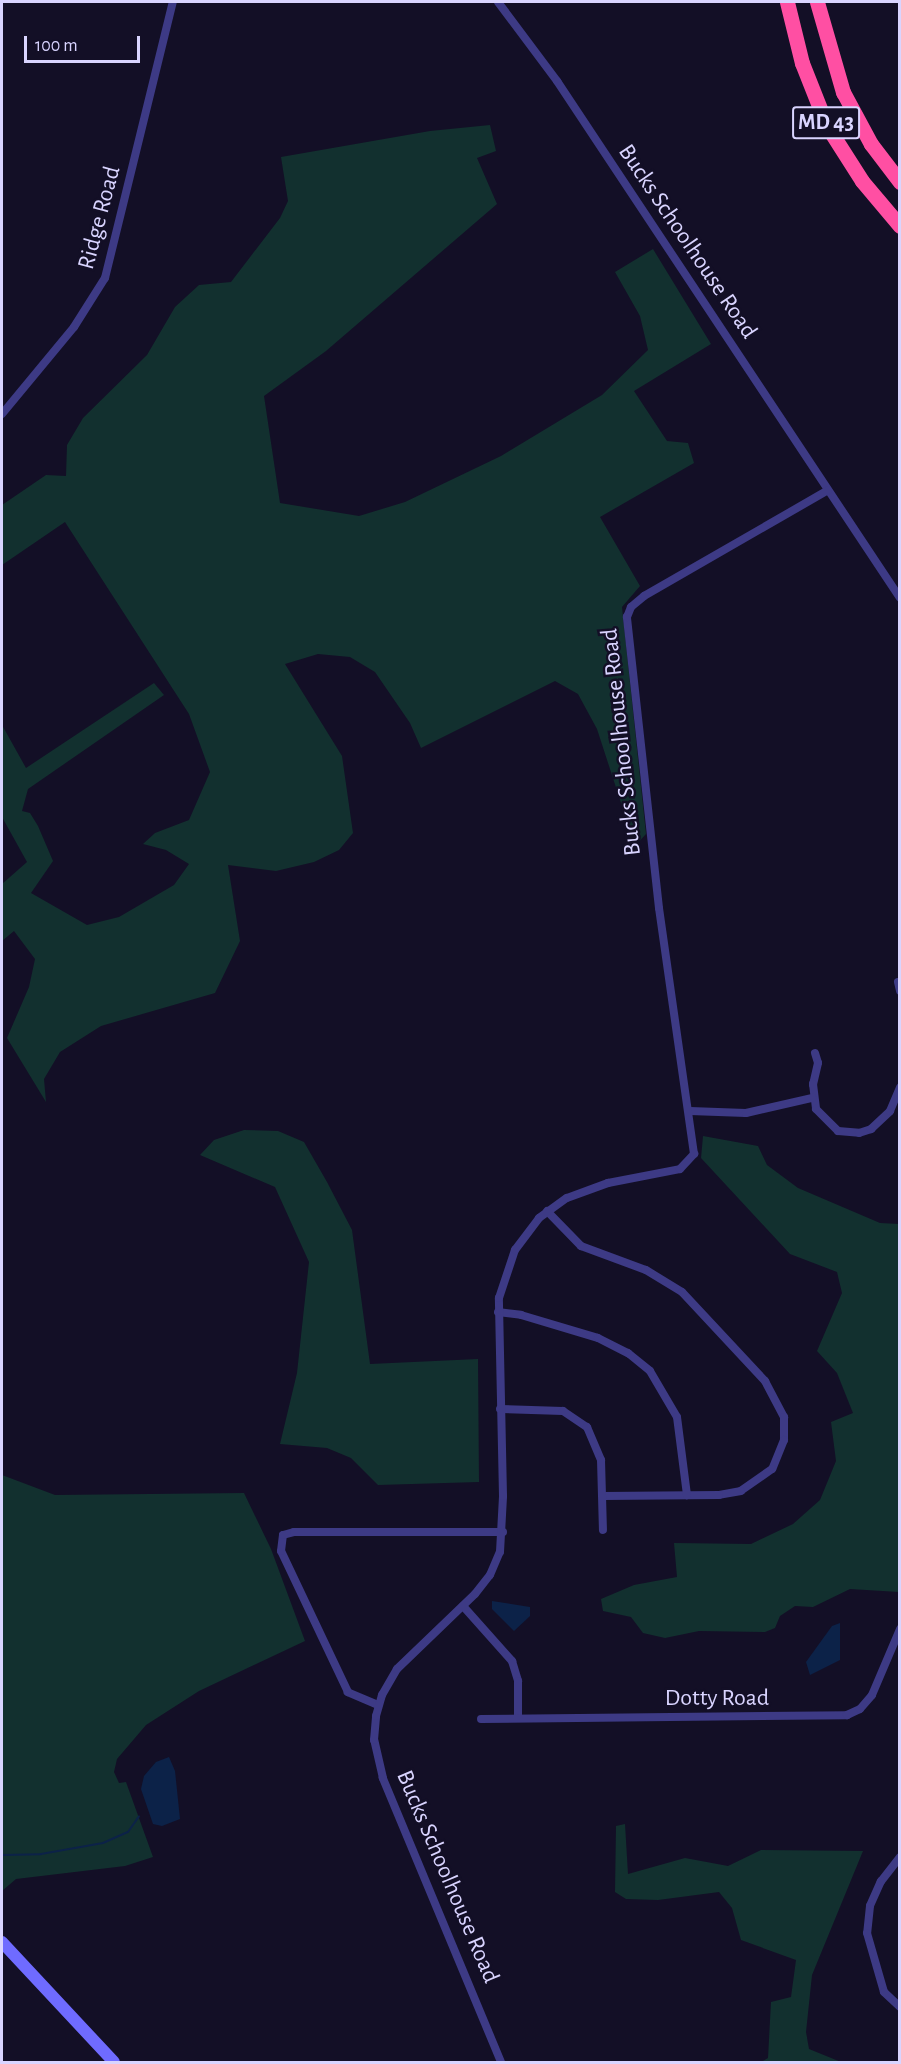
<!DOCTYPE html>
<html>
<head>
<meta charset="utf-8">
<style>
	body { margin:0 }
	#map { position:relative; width:901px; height:2064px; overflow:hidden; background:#130f26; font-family:"Alegreya Sans",sans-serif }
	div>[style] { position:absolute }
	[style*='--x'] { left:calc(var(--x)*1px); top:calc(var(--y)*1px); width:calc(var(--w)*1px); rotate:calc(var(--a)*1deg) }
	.green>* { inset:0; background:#12302f }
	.water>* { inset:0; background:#0c2248 }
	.stream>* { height:2px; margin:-1px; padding:0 1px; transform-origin:1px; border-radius:1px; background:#0c2248 }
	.street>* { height:8px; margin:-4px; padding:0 4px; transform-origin:4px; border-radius:4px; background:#3d3a85 }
	.secondary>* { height:12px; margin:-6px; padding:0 6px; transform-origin:6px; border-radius:6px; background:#6f6bff }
	.highway>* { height:15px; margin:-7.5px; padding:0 7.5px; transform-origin:7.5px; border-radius:7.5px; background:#ff4fa3 }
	span { translate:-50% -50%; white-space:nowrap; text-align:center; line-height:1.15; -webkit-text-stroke:5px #130f26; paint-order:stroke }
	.shield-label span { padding:2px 4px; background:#130f26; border:2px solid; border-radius:4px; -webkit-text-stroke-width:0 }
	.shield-label { font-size:22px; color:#d9d4ff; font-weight:700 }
	.street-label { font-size:24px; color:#d9d4ff }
	.frame { position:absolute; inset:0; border:3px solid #d9d4ff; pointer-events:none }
	.scale { position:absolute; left:24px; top:36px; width:116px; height:27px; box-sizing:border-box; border:3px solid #d9d4ff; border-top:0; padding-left:8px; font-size:18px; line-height:21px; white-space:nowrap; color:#d9d4ff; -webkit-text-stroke:4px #130f26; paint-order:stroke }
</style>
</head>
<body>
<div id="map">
	<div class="green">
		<i style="clip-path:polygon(490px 125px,496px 151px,477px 158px,497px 204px,326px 351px,264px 396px,280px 503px,359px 516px,405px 502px,501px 456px,602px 395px,648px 350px,640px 316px,615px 272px,653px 249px,711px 344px,634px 391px,667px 441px,688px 443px,694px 463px,600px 517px,640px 586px,622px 607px,646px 834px,635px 846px,597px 729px,578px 694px,555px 681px,421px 748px,410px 723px,375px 672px,350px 657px,318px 654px,285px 664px,342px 756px,353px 833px,339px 850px,314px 862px,276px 871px,228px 865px,240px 941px,215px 993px,101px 1026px,60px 1052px,44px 1079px,46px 1102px,7px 1038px,29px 987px,35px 959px,14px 931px,2px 941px,2px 884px,27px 862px,2px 817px,2px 725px,26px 768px,154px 683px,164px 695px,28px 789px,22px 811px,30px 813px,38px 826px,53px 861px,31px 893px,87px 925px,119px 917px,174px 885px,189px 864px,166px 850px,143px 844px,155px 833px,189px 820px,210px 772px,189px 714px,65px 522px,2px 565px,2px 505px,46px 475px,66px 476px,67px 445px,83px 418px,147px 355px,175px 307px,199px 285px,231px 282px,280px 218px,288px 201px,281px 157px,430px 131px)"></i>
		<i style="clip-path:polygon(244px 1130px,278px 1131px,304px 1142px,327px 1182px,352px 1230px,370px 1364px,478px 1359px,479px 1482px,378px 1485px,351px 1458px,327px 1448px,280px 1444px,297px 1373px,309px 1262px,275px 1187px,200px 1155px,214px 1140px)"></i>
		<i style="clip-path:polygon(703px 1136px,758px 1146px,767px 1165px,798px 1188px,880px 1223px,899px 1224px,899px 1592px,850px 1589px,813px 1607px,795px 1606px,780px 1616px,775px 1628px,765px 1632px,699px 1631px,665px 1638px,643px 1633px,631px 1617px,603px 1611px,601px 1599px,634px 1585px,677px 1577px,674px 1543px,751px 1544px,793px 1524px,820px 1500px,836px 1461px,831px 1422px,853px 1413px,837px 1373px,817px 1351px,842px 1293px,837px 1272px,790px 1254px,701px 1158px)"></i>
		<i style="clip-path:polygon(2px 1475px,55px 1495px,244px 1493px,271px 1549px,305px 1641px,199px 1691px,146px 1725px,117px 1759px,114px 1772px,119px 1783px,126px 1782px,153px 1857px,125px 1866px,16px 1879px,2px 1891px)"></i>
		<i style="clip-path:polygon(625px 1824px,628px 1874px,685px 1858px,728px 1866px,761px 1850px,863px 1851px,812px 1975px,806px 2032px,809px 2049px,841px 2062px,761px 2062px,768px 2058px,771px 2002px,791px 1997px,796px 1960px,741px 1940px,732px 1908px,719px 1892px,658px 1900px,626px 1899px,615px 1892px,616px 1826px)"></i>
	</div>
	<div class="water">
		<i style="clip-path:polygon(492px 1601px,530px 1607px,530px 1616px,514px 1631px,492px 1609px)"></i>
		<i style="clip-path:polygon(840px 1623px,840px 1660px,810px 1675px,806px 1662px,832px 1626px)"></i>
		<i style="clip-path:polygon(169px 1757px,175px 1771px,180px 1819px,162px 1826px,153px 1824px,141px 1789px,144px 1776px,156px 1762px)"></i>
	</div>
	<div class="stream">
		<i style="--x:2;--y:1855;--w:39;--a:-1"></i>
		<i style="--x:41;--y:1854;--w:63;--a:-10.1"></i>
		<i style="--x:103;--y:1843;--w:27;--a:-24"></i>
		<i style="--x:128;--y:1832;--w:19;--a:-55"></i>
	</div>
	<div class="street">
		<i style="--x:498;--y:2;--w:99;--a:53.2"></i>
		<i style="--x:557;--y:81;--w:620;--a:56.44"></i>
		<i style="--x:2;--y:414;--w:113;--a:-50.4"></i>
		<i style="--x:74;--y:327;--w:58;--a:-57.7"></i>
		<i style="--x:105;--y:278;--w:284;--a:-76.2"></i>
		<i style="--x:898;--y:982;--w:9;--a:77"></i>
		<i style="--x:815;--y:1053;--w:10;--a:73"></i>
		<i style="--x:818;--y:1063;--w:22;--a:103"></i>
		<i style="--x:813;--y:1084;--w:25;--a:83"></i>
		<i style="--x:816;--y:1109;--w:31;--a:45"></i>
		<i style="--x:838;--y:1131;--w:21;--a:5"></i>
		<i style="--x:859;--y:1133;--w:13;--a:-18"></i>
		<i style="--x:871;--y:1129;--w:26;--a:-43"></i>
		<i style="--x:890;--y:1111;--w:26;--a:-67"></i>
		<i style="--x:690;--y:1111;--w:56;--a:2"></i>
		<i style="--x:746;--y:1113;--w:68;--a:-12.8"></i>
		<i style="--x:547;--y:1211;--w:49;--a:45.8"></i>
		<i style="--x:581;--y:1246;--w:69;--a:20.3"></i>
		<i style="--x:646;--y:1270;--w:42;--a:31.4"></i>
		<i style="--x:682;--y:1292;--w:122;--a:47"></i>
		<i style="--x:765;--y:1381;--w:41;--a:62.2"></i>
		<i style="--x:784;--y:1417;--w:23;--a:90"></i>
		<i style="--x:784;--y:1440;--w:31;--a:112"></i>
		<i style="--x:772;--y:1469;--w:38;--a:145"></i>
		<i style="--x:741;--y:1491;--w:22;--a:170"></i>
		<i style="--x:719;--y:1495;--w:116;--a:179.5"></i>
		<i style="--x:498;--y:1312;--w:23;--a:7"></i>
		<i style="--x:521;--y:1315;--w:80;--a:16.6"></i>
		<i style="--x:598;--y:1338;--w:34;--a:27"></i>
		<i style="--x:628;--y:1353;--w:28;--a:39"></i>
		<i style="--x:650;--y:1371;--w:53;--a:59.6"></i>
		<i style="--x:677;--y:1417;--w:79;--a:82.7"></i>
		<i style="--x:500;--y:1409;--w:63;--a:1.8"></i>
		<i style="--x:563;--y:1411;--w:29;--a:34"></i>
		<i style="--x:587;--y:1427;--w:36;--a:67"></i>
		<i style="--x:601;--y:1460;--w:70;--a:88.4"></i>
		<i style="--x:463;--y:1606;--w:74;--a:48.3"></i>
		<i style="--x:512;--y:1661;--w:21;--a:73"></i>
		<i style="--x:518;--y:1681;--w:37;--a:90"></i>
		<i style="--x:378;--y:1705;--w:33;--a:-157"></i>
		<i style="--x:348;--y:1692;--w:156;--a:-115.4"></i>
		<i style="--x:281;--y:1551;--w:16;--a:-83"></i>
		<i style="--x:283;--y:1535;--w:11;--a:-15"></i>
		<i style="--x:294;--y:1532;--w:209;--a:0"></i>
		<i style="--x:481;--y:1719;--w:366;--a:-0.6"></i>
		<i style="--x:847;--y:1715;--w:14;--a:-25"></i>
		<i style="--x:860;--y:1709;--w:18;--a:-49"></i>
		<i style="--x:872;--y:1695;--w:72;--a:-67"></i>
		<i style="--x:900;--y:1857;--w:31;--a:128"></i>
		<i style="--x:881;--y:1881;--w:27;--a:114"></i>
		<i style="--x:870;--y:1906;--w:27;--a:96"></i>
		<i style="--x:867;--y:1933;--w:61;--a:73.9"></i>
		<i style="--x:884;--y:1992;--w:22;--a:43"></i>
		<i style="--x:501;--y:2062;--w:308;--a:-112.6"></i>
		<i style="--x:383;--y:1778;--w:39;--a:-103"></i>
		<i style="--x:374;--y:1740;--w:24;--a:-85"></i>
		<i style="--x:376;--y:1716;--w:22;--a:-74"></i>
		<i style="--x:382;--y:1695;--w:30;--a:-60"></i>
		<i style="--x:397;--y:1669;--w:108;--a:-43.9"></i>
		<i style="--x:475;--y:1594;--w:24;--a:-52"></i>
		<i style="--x:490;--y:1575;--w:25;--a:-67"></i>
		<i style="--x:500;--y:1552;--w:56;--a:-86.9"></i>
		<i style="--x:503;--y:1496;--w:198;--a:-91.2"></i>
		<i style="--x:499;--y:1298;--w:51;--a:-71.6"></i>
		<i style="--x:515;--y:1250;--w:40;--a:-53"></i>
		<i style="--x:539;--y:1218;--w:34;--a:-36"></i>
		<i style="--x:567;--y:1198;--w:44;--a:-20.1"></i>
		<i style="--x:608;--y:1183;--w:73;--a:-11"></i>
		<i style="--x:680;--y:1169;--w:21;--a:-47"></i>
		<i style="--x:694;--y:1154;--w:248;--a:-98.1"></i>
		<i style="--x:659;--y:908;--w:293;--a:-96.3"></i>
		<i style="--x:627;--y:617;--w:11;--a:-68"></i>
		<i style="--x:631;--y:607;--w:17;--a:-40"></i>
		<i style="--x:644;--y:596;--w:212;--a:-29.9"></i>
	</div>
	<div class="secondary">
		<i style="--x:2;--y:1942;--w:164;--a:47"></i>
	</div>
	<div class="highway">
		<i style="--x:787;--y:2;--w:63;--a:76.2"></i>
		<i style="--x:802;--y:63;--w:68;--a:68.4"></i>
		<i style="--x:827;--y:126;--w:65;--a:57.5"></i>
		<i style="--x:862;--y:181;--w:59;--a:49.8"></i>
		<i style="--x:817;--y:2;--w:94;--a:73.9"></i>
		<i style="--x:843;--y:92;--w:59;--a:61.7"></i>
		<i style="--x:871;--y:144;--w:48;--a:52.7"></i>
	</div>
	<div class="shield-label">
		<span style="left:826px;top:123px">MD 43</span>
	</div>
	<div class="street-label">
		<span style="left:100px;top:218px;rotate:-75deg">Ridge Road</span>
		<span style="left:687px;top:242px;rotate:56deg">Bucks Schoolhouse Road</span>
		<span style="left:622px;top:742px;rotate:-96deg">Bucks Schoolhouse Road</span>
		<span style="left:717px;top:1699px">Dotty Road</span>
		<span style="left:447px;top:1877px;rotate:67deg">Bucks Schoolhouse Road</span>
	</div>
	<div class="frame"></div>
	<div class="scale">100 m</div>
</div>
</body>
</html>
